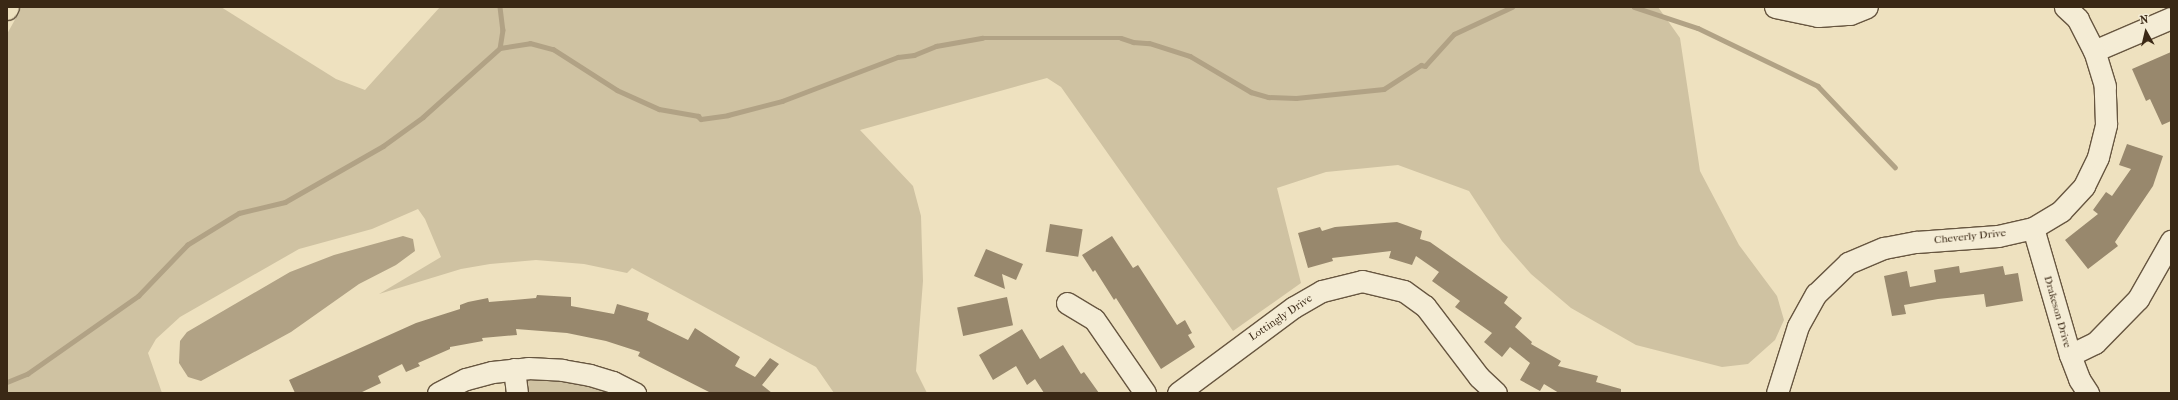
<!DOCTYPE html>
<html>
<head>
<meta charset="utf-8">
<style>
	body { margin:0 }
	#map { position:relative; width:2178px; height:400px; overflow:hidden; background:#eee1bf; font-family:"IM FELL French Canon",serif }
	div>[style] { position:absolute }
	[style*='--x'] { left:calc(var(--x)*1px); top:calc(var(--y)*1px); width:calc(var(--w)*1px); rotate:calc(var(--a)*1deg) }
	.green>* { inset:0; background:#cfc2a2 }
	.water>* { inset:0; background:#b1a285 }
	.stream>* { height:4.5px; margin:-2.25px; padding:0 2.25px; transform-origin:2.25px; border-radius:2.25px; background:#b1a285 }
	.building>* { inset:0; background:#98886d; transform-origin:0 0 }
	.roads { filter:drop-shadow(1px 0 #675640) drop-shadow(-1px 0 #675640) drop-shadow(0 1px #675640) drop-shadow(0 -1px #675640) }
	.minor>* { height:21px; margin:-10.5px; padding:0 10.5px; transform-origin:10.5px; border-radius:10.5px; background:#f4ecd5 }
	.major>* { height:22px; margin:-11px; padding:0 11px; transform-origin:11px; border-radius:11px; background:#eee1bf }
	span { translate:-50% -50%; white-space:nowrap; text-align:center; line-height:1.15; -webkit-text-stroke:3px #f4ecd5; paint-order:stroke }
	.street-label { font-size:11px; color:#3a2815 }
	.frame { position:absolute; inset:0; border:8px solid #3a2815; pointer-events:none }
	.north { position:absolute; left:2126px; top:12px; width:40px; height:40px; -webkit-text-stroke:3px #f4ecd5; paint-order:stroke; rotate:352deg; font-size:11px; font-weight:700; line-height:16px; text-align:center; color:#3a2815 }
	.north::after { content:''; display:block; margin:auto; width:14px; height:18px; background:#3a2815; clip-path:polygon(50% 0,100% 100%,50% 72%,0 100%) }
</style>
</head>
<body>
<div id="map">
	<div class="green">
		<i style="clip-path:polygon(22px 7px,221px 7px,336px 79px,365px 90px,440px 7px,1658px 7px,1680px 38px,1700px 171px,1739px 245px,1777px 296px,1784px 320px,1775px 340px,1748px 364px,1722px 367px,1636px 345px,1571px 308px,1531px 274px,1502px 241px,1469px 191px,1398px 165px,1326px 172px,1277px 188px,1301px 283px,1233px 331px,1061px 87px,1047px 78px,860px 130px,913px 186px,921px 216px,923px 281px,916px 371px,927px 393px,834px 393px,816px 367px,632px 268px,627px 273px,584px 264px,536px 260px,490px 264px,461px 269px,379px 294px,441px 257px,425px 219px,418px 209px,372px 229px,299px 249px,180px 317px,156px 339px,148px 353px,162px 393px,7px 393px,7px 34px)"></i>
		<i style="clip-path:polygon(528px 368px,635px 393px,517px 393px)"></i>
	</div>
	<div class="water">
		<i style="clip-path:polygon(403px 236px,413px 239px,415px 251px,396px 265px,359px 284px,291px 332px,201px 381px,188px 377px,179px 363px,180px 341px,187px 332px,290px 272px,334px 255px)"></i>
	</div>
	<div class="stream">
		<i style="--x:500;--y:7;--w:23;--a:83"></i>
		<i style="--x:503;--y:30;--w:18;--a:99"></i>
		<i style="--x:1634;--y:7;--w:67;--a:18.2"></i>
		<i style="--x:1698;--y:28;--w:133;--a:25.8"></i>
		<i style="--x:1818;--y:86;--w:112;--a:46.5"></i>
		<i style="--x:7;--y:382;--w:22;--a:-22"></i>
		<i style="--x:27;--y:374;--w:136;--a:-35.1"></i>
		<i style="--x:138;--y:296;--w:71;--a:-46.1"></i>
		<i style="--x:187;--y:245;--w:61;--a:-31.6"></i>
		<i style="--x:239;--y:213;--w:47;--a:-13.4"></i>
		<i style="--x:285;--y:202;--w:113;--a:-29.7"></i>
		<i style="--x:383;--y:146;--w:49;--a:-35.9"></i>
		<i style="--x:423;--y:117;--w:103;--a:-41.9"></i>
		<i style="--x:500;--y:48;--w:30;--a:-9"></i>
		<i style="--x:530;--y:43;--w:24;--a:15"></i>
		<i style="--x:553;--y:49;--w:76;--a:32.6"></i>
		<i style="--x:617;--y:90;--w:46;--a:24.3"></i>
		<i style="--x:659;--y:109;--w:40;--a:10"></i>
		<i style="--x:698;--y:116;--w:4;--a:45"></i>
		<i style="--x:701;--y:119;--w:27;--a:-8"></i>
		<i style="--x:728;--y:115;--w:56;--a:-14.5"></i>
		<i style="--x:782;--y:101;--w:124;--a:-20.8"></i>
		<i style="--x:898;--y:57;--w:16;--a:-7"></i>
		<i style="--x:914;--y:55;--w:24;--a:-22"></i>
		<i style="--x:936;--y:46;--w:47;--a:-9.9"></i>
		<i style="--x:982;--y:38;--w:139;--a:0"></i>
		<i style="--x:1121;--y:38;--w:13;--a:18"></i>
		<i style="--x:1133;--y:42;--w:16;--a:4"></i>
		<i style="--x:1149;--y:43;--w:43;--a:17.6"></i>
		<i style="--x:1190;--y:56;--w:71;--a:30.5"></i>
		<i style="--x:1251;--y:92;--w:18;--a:16"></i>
		<i style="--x:1268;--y:97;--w:28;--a:2"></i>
		<i style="--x:1296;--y:98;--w:88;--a:-5.8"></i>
		<i style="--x:1384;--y:89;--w:44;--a:-33"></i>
		<i style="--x:1421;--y:65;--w:4;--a:14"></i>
		<i style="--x:1425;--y:66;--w:43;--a:-47.8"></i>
		<i style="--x:1454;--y:34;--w:64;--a:-25"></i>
	</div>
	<div class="building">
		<i style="clip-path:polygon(2171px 52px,2171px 121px,2162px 125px,2150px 99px,2146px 101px,2132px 69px)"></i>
		<i style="clip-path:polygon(2127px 144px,2163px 156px,2153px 186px,2115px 242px,2118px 246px,2088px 269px,2065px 240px,2098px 214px,2093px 210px,2106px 192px,2112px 196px,2131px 169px,2119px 165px)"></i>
		<i style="clip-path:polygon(1397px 222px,1422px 231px,1420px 239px,1430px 242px,1508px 297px,1504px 303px,1522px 318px,1515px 327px,1532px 342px,1531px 344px,1561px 361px,1558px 366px,1598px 376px,1596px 382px,1621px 389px,1621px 393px,1559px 393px,1544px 384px,1540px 391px,1520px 380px,1530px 363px,1510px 347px,1502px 357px,1484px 342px,1492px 333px,1455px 307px,1460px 301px,1432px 281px,1439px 272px,1416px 256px,1412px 265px,1389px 258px,1391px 251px,1332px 258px,1333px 261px,1308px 268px,1298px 233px,1320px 227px,1322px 231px,1335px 227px)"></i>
		<i style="left:1050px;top:224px;width:33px;height:28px;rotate:9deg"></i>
		<i style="clip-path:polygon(1112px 236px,1133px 268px,1138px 265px,1177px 325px,1185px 320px,1192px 333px,1188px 335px,1195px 347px,1161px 369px,1116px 298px,1114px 300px,1095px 270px,1093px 272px,1082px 255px)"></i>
		<i style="clip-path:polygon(986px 249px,1023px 264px,1016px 280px,1002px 274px,1005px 289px,974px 276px)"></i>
		<i style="clip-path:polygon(1959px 266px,1960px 273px,2003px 266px,2005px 275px,2018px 273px,2023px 301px,1986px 307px,1984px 294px,1938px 299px,1904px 305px,1906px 314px,1892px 316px,1884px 276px,1907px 271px,1910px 287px,1936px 282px,1934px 270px)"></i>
		<i style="clip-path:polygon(537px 295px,571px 297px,571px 306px,614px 314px,617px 304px,649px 313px,647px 320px,688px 340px,695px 328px,740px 357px,735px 366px,755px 377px,770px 358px,779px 364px,762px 385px,772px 393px,711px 393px,638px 356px,640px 352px,606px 341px,567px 333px,516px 329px,517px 335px,482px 338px,483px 341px,450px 347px,450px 349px,418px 363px,420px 366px,406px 372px,402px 364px,378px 376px,381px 383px,360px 393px,295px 393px,289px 380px,416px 323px,460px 309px,460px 305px,468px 302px,488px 298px,489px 302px,536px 298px)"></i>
		<i style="left:1007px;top:297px;width:29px;height:51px;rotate:78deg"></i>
		<i style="clip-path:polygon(1022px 329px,1040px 359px,1063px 345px,1081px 374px,1084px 372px,1099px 393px,1044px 393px,1035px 379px,1027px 385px,1016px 366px,993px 380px,979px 355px)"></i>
	</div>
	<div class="roads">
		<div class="minor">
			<i style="--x:1775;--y:7;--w:44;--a:11.8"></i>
			<i style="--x:1818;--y:16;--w:32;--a:-4"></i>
			<i style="--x:1850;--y:14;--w:18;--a:-22"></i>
			<i style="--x:2094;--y:51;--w:84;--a:-23.2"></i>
			<i style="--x:2033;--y:228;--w:132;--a:73.8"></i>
			<i style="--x:2070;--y:355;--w:26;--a:69"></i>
			<i style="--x:2079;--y:379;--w:17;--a:57"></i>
			<i style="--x:1067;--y:303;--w:31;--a:31"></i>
			<i style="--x:1094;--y:319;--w:90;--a:55.4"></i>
			<i style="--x:2070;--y:355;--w:28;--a:-26"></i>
			<i style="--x:2095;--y:343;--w:62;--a:-45.7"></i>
			<i style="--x:2138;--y:299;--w:67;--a:-60.4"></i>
			<i style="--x:514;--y:369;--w:24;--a:83"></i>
			<i style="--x:438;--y:393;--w:31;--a:-27"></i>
			<i style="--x:466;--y:379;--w:27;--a:-15"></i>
			<i style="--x:492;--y:372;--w:36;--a:-6"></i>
			<i style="--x:528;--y:368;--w:34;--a:3"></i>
			<i style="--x:562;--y:370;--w:28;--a:10"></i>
			<i style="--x:590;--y:375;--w:24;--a:17"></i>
			<i style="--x:613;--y:382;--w:25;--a:27"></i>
			<i style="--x:1178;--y:393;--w:144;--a:-36.6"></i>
			<i style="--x:1294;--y:307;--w:32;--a:-30"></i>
			<i style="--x:1322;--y:291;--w:41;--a:-14"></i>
			<i style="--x:1362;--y:281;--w:43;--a:13.4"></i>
			<i style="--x:1404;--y:291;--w:26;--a:36"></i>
			<i style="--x:1425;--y:306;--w:89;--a:52.7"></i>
			<i style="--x:1479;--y:377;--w:23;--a:43"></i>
			<i style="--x:1777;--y:393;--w:70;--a:-72.6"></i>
			<i style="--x:1798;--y:326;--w:37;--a:-61"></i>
			<i style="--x:1816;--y:294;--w:45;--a:-44.1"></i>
			<i style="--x:1848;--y:263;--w:39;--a:-23"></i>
			<i style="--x:1884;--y:248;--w:33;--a:-11"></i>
			<i style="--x:1916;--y:242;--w:82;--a:-4.2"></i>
			<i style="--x:1998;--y:236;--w:36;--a:-13"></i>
			<i style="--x:2033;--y:228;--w:33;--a:-31"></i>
			<i style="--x:2061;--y:211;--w:34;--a:-47"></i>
			<i style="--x:2084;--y:186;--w:32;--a:-64"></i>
			<i style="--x:2098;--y:157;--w:34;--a:-76"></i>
			<i style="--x:2106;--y:124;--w:38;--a:-92"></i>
			<i style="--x:2105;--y:86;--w:37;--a:-107"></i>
			<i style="--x:2094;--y:51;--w:36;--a:-117"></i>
			<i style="--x:2078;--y:19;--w:18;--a:-137"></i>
		</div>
		<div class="major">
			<i style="--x:7;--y:9;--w:2;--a:-63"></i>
		</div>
	</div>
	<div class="street-label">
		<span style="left:1970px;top:237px;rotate:-6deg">Cheverly Drive</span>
		<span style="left:2057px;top:312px;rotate:74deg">Drakeson Drive</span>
		<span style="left:1281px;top:318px;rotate:-34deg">Lottingly Drive</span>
	</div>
	<div class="frame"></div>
	<div class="north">N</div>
</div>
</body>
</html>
